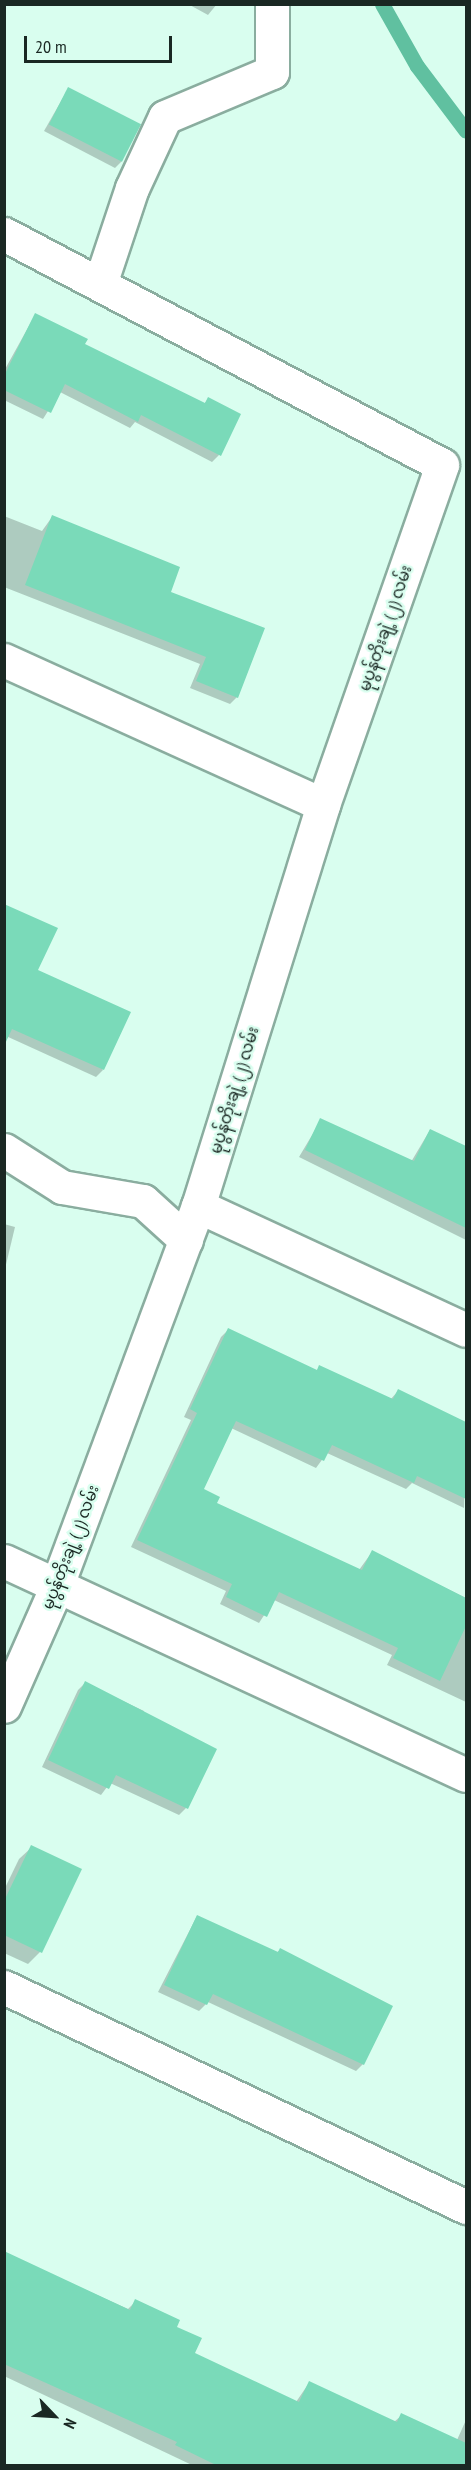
<!DOCTYPE html>
<html>
<head>
<meta charset="utf-8">
<style>
	body { margin:0 }
	#map { position:relative; width:471px; height:2470px; overflow:hidden; background:#d9feef; font-family:"PT Sans Narrow","Noto Sans Myanmar",sans-serif }
	div>[style] { position:absolute }
	[style*='--x'] { left:calc(var(--x)*1px); top:calc(var(--y)*1px); width:calc(var(--w)*1px); rotate:calc(var(--a)*1deg) }
	.shadow>* { inset:0; background:#0003 }
	.stream>* { height:15px; margin:-7.5px; padding:0 7.5px; transform-origin:7.5px; border-radius:7.5px; background:#60c0a0 }
	.building>* { inset:0; background:#7adab9; transform-origin:0 0 }
	.roads { filter:drop-shadow(2px 0 #8aad9f) drop-shadow(-2px 0 #8aad9f) drop-shadow(0 2px #8aad9f) drop-shadow(0 -2px #8aad9f) }
	.street>* { height:33px; margin:-16.5px; padding:0 16.5px; transform-origin:16.5px; border-radius:16.5px; background:#fff }
	span { translate:-50% -50%; white-space:nowrap; text-align:center; line-height:1.15; -webkit-text-stroke:5px #d9feef; paint-order:stroke }
	.street-label { font-size:16px; color:#1a2823 }
	.frame { position:absolute; inset:0; border:6px solid #1a2823; pointer-events:none }
	.north { position:absolute; left:24px; top:2386px; width:60px; height:60px; -webkit-text-stroke:4px #d9feef; paint-order:stroke; rotate:115deg; font-size:16px; font-weight:700; line-height:24px; text-align:center; color:#1a2823 }
	.north::after { content:''; display:block; margin:auto; width:21px; height:27px; background:#1a2823; clip-path:polygon(50% 0,100% 100%,50% 72%,0 100%) }
	.scale { position:absolute; left:24px; top:36px; width:148px; height:27px; box-sizing:border-box; border:3px solid #1a2823; border-top:0; padding-left:8px; font-size:18px; line-height:21px; white-space:nowrap; color:#1a2823; -webkit-text-stroke:4px #d9feef; paint-order:stroke }
</style>
</head>
<body>
<div id="map">
	<div class="shadow">
		<i style="clip-path:polygon(188px 4px,217px 4px,208px 15px)"></i>
		<i style="clip-path:polygon(68px 89px,122px 161px,115px 168px,44px 131px)"></i>
		<i style="clip-path:polygon(35px 315px,83px 344px,204px 404px,208px 399px,219px 455px,212px 462px,135px 422px,130px 428px,60px 392px,43px 419px,4px 400px,4px 371px)"></i>
		<i style="clip-path:polygon(4px 516px,42px 531px,52px 517px,169px 593px,237px 697px,230px 704px,190px 688px,200px 664px,4px 587px)"></i>
		<i style="clip-path:polygon(36px 971px,103px 1070px,96px 1077px,6px 1036px)"></i>
		<i style="clip-path:polygon(321px 1120px,411px 1162px,430px 1130px,466px 1147px,466px 1240px,299px 1157px)"></i>
		<i style="clip-path:polygon(4px 1224px,15px 1227px,4px 1273px)"></i>
		<i style="clip-path:polygon(228px 1330px,316px 1371px,320px 1367px,390px 1400px,398px 1391px,437px 1431px,466px 1445px,464px 1508px,412px 1483px,406px 1489px,327px 1453px,316px 1468px,231px 1428px,202px 1490px,215px 1503px,359px 1570px,372px 1552px,466px 1598px,466px 1702px,387px 1665px,392px 1655px,274px 1600px,259px 1623px,220px 1604px,226px 1591px,131px 1547px,191px 1420px,184px 1417px,221px 1337px)"></i>
		<i style="clip-path:polygon(85px 1683px,144px 1711px,142px 1716px,186px 1808px,179px 1815px,110px 1783px,101px 1795px,42px 1767px,78px 1690px)"></i>
		<i style="clip-path:polygon(32px 1847px,40px 1952px,28px 1964px,4px 1953px,4px 1890px,19px 1859px)"></i>
		<i style="clip-path:polygon(197px 1916px,276px 1953px,280px 1950px,363px 2064px,356px 2071px,208px 2002px,199px 2011px,158px 1992px)"></i>
		<i style="clip-path:polygon(4px 2253px,128px 2309px,136px 2301px,175px 2327px,193px 2354px,296px 2402px,309px 2383px,394px 2422px,402px 2415px,457px 2440px,466px 2420px,466px 2466px,194px 2466px,4px 2376px)"></i>
	</div>
	<div class="stream">
		<i style="--x:382;--y:4;--w:71;--a:60.6"></i>
		<i style="--x:417;--y:66;--w:81;--a:53"></i>
	</div>
	<div class="building">
		<i style="left:68px;top:87px;width:82px;height:42px;rotate:27deg"></i>
		<i style="clip-path:polygon(35px 313px,88px 339px,85px 344px,205px 403px,208px 397px,241px 414px,221px 456px,141px 415px,138px 422px,65px 384px,51px 413px,4px 390px,4px 376px)"></i>
		<i style="clip-path:polygon(52px 515px,180px 567px,171px 592px,265px 628px,238px 698px,196px 681px,206px 657px,25px 585px)"></i>
		<i style="clip-path:polygon(4px 904px,58px 928px,38px 970px,131px 1012px,104px 1070px,12px 1029px,4px 1046px)"></i>
		<i style="clip-path:polygon(320px 1118px,414px 1161px,430px 1129px,466px 1146px,466px 1228px,305px 1150px)"></i>
		<i style="clip-path:polygon(228px 1328px,317px 1370px,319px 1365px,393px 1399px,398px 1389px,466px 1422px,466px 1499px,417px 1476px,414px 1483px,332px 1445px,324px 1461px,236px 1421px,204px 1489px,220px 1497px,217px 1503px,362px 1570px,372px 1550px,466px 1598px,466px 1626px,440px 1681px,393px 1658px,398px 1648px,279px 1592px,267px 1617px,226px 1597px,232px 1584px,137px 1540px,197px 1413px,190px 1409px)"></i>
		<i style="clip-path:polygon(85px 1681px,217px 1749px,188px 1809px,116px 1775px,109px 1789px,48px 1760px)"></i>
		<i style="clip-path:polygon(31px 1845px,82px 1869px,42px 1953px,4px 1935px,4px 1901px)"></i>
		<i style="clip-path:polygon(197px 1915px,278px 1952px,280px 1948px,393px 2006px,364px 2065px,213px 1994px,207px 2005px,164px 1985px)"></i>
		<i style="clip-path:polygon(4px 2251px,130px 2310px,135px 2299px,180px 2320px,177px 2327px,202px 2338px,195px 2353px,299px 2402px,309px 2381px,397px 2422px,401px 2413px,466px 2443px,466px 2466px,218px 2466px,175px 2445px,177px 2442px,4px 2364px)"></i>
	</div>
	<div class="roads">
		<div class="street">
			<i style="--x:4;--y:234;--w:495;--a:27.8"></i>
			<i style="--x:442;--y:465;--w:360;--a:109.3"></i>
			<i style="--x:323;--y:805;--w:420;--a:107.3"></i>
			<i style="--x:198;--y:1206;--w:405;--a:110.4"></i>
			<i style="--x:57;--y:1586;--w:131;--a:113.8"></i>
			<i style="--x:100;--y:284;--w:101;--a:-71.6"></i>
			<i style="--x:132;--y:188;--w:78;--a:-65.1"></i>
			<i style="--x:165;--y:117;--w:116;--a:-22.8"></i>
			<i style="--x:272;--y:72;--w:68;--a:-90"></i>
			<i style="--x:4;--y:660;--w:350;--a:24.4"></i>
			<i style="--x:4;--y:1150;--w:69;--a:32.5"></i>
			<i style="--x:62;--y:1187;--w:82;--a:9.8"></i>
			<i style="--x:143;--y:1201;--w:58;--a:42.2"></i>
			<i style="--x:198;--y:1206;--w:295;--a:24.8"></i>
			<i style="--x:4;--y:1561;--w:509;--a:24.85"></i>
			<i style="--x:4;--y:1987;--w:512;--a:25.46"></i>
		</div>
	</div>
	<div class="street-label">
		<span style="left:385px;top:628px;rotate:-71deg">မုပွန်တိုးချဲ့ (၂) လမ်း</span>
		<span style="left:234px;top:1090px;rotate:-73deg">မုပွန်တိုးချဲ့ (၂) လမ်း</span>
		<span style="left:70px;top:1547px;rotate:-69deg">မုပွန်တိုးချဲ့ (၂) လမ်း</span>
	</div>
	<div class="frame"></div>
	<div class="north">N</div>
	<div class="scale">20 m</div>
</div>
</body>
</html>
